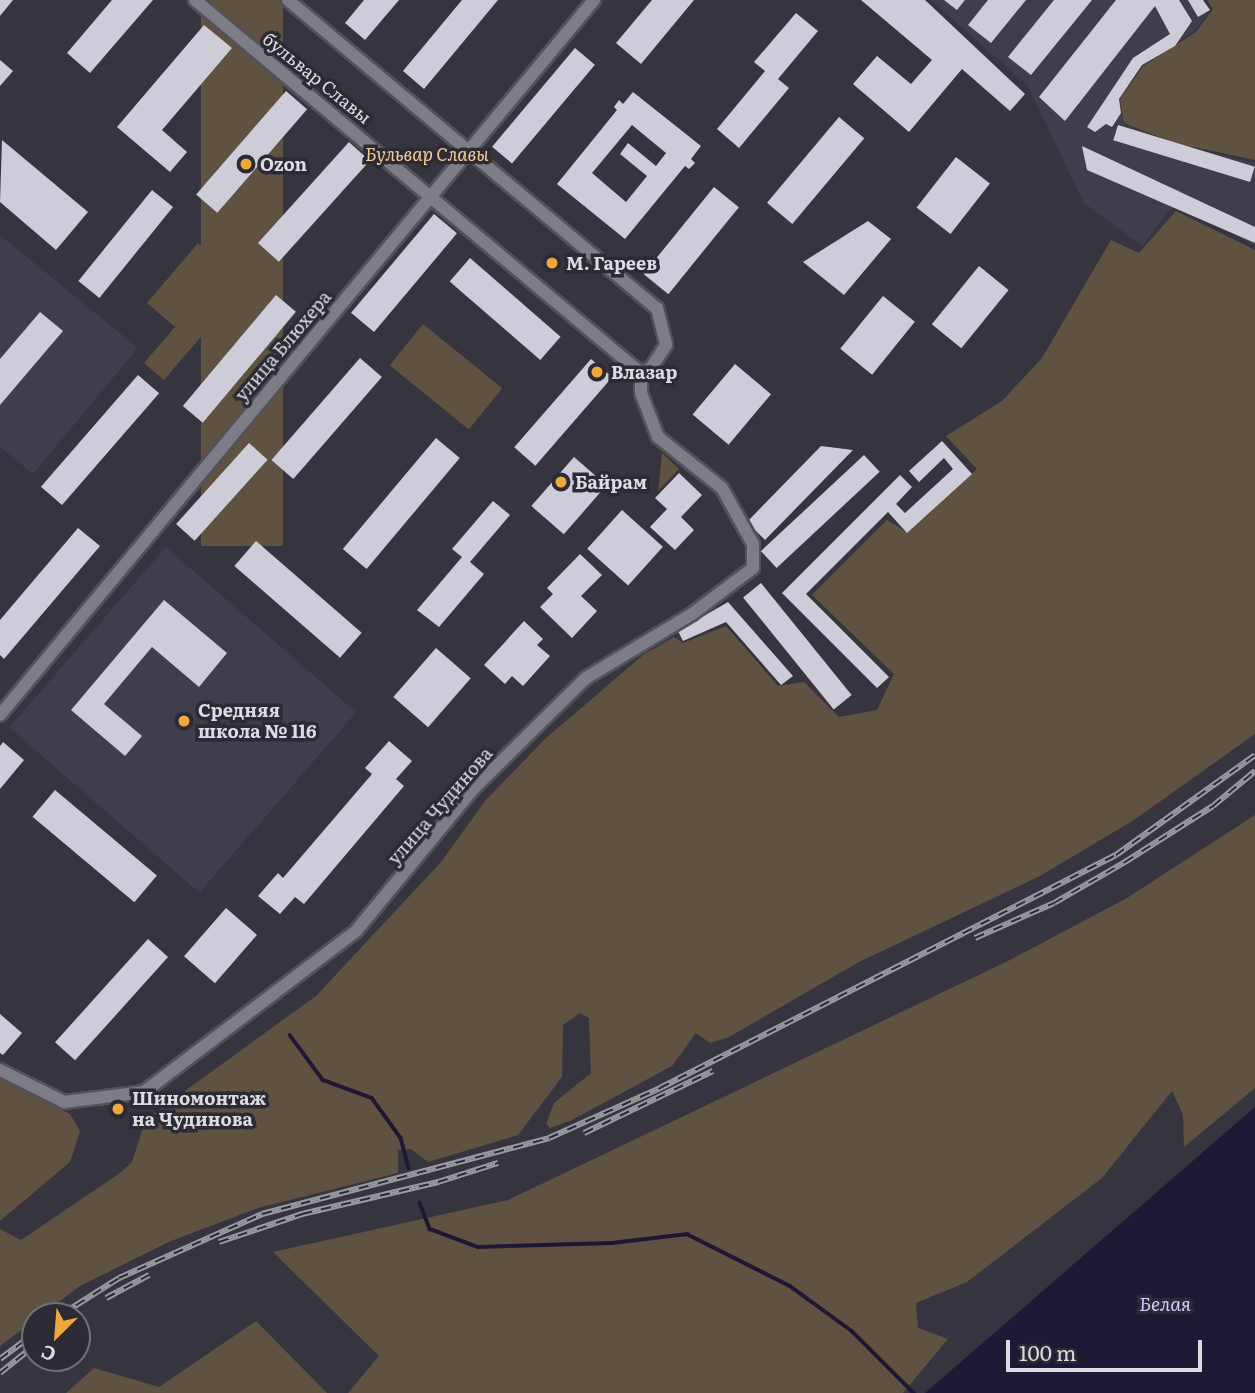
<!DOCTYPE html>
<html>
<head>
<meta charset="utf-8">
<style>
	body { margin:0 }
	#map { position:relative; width:1255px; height:1393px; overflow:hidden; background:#36343e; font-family:Literata,serif }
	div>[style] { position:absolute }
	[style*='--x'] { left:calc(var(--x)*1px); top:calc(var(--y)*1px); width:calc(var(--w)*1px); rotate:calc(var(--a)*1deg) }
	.built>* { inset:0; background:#403e4d; transform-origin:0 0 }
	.green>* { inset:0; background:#605240; transform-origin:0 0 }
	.water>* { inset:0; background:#1e1835 }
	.stream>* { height:3.5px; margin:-1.75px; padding:0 1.75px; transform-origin:1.75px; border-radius:1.75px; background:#1e1835 }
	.building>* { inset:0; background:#ceccd8; transform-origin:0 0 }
	.roads { filter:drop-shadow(2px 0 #52525a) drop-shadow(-2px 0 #52525a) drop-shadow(0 2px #52525a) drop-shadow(0 -2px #52525a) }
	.minor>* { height:12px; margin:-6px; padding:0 6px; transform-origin:6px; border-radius:6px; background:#7d7c87 }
	.rail>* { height:6px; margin-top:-3px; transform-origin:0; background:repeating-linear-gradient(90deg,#2c2a34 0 10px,#9a9aa1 0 20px); box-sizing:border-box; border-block:2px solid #9a9aa1 }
	.dots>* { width:19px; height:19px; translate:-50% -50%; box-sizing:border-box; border:4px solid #2c2a34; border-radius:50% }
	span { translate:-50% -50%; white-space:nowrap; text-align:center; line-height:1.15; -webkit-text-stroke:7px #2c2a34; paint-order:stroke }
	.street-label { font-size:18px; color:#dcdce2 }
	.park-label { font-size:18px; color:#f6cd95; font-style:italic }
	.poi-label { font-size:18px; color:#dcdce2; font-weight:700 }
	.left { translate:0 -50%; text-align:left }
	.water-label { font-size:19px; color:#d1cafb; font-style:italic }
	.north { position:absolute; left:21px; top:1302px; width:70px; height:70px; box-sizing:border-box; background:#2c2a34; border:2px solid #72717a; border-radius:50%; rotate:205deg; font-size:19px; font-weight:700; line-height:28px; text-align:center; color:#dcdce2 }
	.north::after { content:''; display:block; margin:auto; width:24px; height:32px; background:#eda83b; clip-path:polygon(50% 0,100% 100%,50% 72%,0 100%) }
	.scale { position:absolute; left:1006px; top:1340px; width:196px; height:32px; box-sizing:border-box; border:4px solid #dcdce2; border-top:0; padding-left:9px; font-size:21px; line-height:24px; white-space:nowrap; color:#dcdce2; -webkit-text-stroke:5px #2c2a34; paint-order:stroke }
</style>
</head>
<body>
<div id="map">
	<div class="built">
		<i style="clip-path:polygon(931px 0,1203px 0,1210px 10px,1195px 31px,1142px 66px,1120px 99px,1124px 124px,1177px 145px,1255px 163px,1255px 246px,1181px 206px,1170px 209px,1142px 246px,1084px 203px,1027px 85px)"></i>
		<i style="clip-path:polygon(0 235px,138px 348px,33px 474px,0 447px)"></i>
		<i style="left:166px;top:547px;width:252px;height:239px;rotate:41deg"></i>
	</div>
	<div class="green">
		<i style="left:201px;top:0;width:82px;height:546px"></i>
		<i style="clip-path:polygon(1207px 0,1255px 0,1255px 160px,1174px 143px,1124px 123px,1120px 99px,1143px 66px,1196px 32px,1213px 9px)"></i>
		<i style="clip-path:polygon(1176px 211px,1255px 250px,1255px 734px,1134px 820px,1040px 876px,857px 963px,729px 1037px,710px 1043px,696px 1033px,672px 1066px,570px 1121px,550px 1128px,546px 1124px,554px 1103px,591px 1073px,589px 1018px,580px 1013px,563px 1025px,562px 1077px,518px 1135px,428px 1162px,411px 1149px,398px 1150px,398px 1173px,258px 1208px,171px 1241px,80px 1286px,0 1346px,0 1229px,21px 1240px,120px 1173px,132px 1162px,146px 1119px,316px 996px,441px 862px,485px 801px,545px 739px,643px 655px,674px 637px,683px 643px,726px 626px,778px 686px,804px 682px,839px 717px,877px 710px,894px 674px,812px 595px,887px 520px,907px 532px,977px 469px,946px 436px,1002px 401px,1042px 358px,1111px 240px,1139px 253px)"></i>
		<i style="clip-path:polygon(198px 243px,246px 284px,164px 380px,144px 363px,175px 327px,147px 303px)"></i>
		<i style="left:423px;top:324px;width:102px;height:53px;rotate:39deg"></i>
		<i style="clip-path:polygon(662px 453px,679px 469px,658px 491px)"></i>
		<i style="clip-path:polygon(1255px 815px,1255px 1088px,1184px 1147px,1183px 1115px,1172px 1091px,1102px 1178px,967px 1282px,916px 1303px,918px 1328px,948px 1339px,903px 1393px,348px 1393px,379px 1356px,273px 1252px,508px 1200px,1008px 961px,1127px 898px)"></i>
		<i style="clip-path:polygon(0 1079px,70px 1114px,80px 1131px,70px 1162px,0 1221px)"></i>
		<i style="clip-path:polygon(256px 1321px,327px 1393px,66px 1393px,94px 1368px,159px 1387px)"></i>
	</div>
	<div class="water">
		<i style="clip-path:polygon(1255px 1107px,1255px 1393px,925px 1393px)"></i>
	</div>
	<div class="stream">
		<i style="--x:290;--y:1035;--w:56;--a:53.7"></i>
		<i style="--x:323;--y:1080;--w:52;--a:20.2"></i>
		<i style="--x:372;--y:1098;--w:49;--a:54.1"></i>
		<i style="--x:401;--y:1138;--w:31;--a:75"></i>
		<i style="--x:420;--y:1203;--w:28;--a:69"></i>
		<i style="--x:430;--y:1229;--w:51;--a:20.6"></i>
		<i style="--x:478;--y:1247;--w:134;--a:-1.7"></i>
		<i style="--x:612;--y:1243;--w:76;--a:-6.8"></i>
		<i style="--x:687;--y:1234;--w:115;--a:26.8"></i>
		<i style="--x:790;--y:1286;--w:77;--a:36"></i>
		<i style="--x:852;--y:1331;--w:88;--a:45"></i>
	</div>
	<div class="building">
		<i style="clip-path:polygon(0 0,13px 0,0 16px)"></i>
		<i style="clip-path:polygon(112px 0,153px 0,90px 73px,67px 53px)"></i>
		<i style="clip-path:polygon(364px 0,399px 0,365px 40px,345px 23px)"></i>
		<i style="clip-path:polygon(462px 0,498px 0,424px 89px,403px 71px)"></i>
		<i style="clip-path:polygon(652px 0,694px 0,641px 64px,616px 43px)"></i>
		<i style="clip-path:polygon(861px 0,925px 0,1025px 94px,1010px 111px,962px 69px,909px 132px,853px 84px,877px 56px,911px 84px,932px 60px)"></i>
		<i style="clip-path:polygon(944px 0,965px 0,957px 10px)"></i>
		<i style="clip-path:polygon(988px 0,1026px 0,991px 43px,968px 25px)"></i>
		<i style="clip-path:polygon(1054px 0,1092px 0,1031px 75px,1008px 57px)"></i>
		<i style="clip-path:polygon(1116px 0,1179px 0,1192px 21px,1175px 46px,1142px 65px,1119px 99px,1121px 113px,1112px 127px,1106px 124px,1095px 132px,1087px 127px,1133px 58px,1170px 34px,1155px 6px,1065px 121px,1039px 97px)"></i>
		<i style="clip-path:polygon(1188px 0,1203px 0,1210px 10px,1198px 17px)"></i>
		<i style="clip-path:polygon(796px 13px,818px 31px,778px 79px,789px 88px,739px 148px,717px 129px,765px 71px,754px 62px)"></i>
		<i style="clip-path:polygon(204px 25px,232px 48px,162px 130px,187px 152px,170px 172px,117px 127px)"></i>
		<i style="left:575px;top:48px;width:26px;height:129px;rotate:40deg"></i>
		<i style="clip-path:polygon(0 60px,13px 71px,0 86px)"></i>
		<i style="left:286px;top:91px;width:28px;height:137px;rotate:41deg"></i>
		<i style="clip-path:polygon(evenodd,633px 92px,701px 146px,691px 159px,695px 163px,689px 169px,685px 166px,625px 239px,557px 184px,617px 110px,614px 107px,619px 100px,623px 104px,633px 92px,632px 125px,666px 153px,656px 166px,628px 143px,620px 154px,647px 176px,626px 202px,592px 173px,632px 125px)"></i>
		<i style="left:839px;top:117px;width:33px;height:112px;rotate:40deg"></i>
		<i style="left:1118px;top:125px;width:143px;height:16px;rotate:17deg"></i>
		<i style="clip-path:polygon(2px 140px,88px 212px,56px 250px,0 202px)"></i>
		<i style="left:349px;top:142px;width:28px;height:136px;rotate:42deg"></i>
		<i style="clip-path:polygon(1082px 146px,1255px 227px,1255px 243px,1087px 170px)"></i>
		<i style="left:956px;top:157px;width:43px;height:64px;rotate:38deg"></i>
		<i style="left:714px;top:187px;width:32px;height:112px;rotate:39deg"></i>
		<i style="left:152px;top:190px;width:27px;height:117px;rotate:39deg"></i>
		<i style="left:434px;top:214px;width:30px;height:129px;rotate:40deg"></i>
		<i style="clip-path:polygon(868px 221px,891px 239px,844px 295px,803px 262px)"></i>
		<i style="left:470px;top:258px;width:120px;height:31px;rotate:41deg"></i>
		<i style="left:979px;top:266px;width:38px;height:75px;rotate:39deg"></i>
		<i style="left:276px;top:295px;width:26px;height:145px;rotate:40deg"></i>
		<i style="left:883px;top:296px;width:41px;height:68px;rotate:39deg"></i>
		<i style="clip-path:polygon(40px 312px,63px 331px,0 405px,0 359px)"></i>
		<i style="left:360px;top:358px;width:29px;height:135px;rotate:41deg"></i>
		<i style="left:591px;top:359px;width:28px;height:117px;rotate:41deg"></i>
		<i style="left:735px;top:364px;width:47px;height:66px;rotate:40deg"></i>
		<i style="left:138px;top:375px;width:28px;height:148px;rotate:41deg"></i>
		<i style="left:436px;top:438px;width:31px;height:145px;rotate:40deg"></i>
		<i style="clip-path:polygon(942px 441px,972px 474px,907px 533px,888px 512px,806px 594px,889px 677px,877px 688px,782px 593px,900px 475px,912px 487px,896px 504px,905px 513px,953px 469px,944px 458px,919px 482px,909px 471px)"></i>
		<i style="left:249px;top:443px;width:25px;height:109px;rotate:42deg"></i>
		<i style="clip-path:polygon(821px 446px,853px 450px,765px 540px,747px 522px)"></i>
		<i style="left:864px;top:455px;width:23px;height:141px;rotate:47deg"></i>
		<i style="left:574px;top:457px;width:43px;height:65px;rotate:41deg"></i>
		<i style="clip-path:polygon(679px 473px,702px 495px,681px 517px,694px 530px,675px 550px,650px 527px,667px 509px,655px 498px)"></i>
		<i style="clip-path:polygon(493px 501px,510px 515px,470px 562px,484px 574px,439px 627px,417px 610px,462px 557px,452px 549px)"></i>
		<i style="left:622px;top:510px;width:55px;height:52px;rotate:42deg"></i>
		<i style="clip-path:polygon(78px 528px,100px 546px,4px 659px,0 655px,0 620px)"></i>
		<i style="left:256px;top:541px;width:140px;height:33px;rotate:41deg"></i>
		<i style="clip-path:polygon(580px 554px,602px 575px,581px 596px,597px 611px,572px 638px,540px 607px,553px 594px,547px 588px)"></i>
		<i style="left:761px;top:583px;width:144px;height:23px;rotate:51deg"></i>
		<i style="clip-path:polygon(164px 600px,227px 653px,199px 687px,152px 647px,104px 704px,142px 736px,125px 756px,71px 710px)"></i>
		<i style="clip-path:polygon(728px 602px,793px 676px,781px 685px,726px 622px,683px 641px,678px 631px)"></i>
		<i style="clip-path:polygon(524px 621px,543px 639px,537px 645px,550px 656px,523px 686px,512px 676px,505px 684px,484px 665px)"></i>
		<i style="left:436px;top:648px;width:46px;height:65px;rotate:41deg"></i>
		<i style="clip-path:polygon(389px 741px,412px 761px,396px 779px,404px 786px,304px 904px,295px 897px,280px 914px,258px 896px,278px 873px,283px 878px,372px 774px,365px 768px)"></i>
		<i style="clip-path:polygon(3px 742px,24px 760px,0 789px,0 746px)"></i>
		<i style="left:55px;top:790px;width:133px;height:35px;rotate:40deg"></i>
		<i style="left:226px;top:908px;width:41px;height:64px;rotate:41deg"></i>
		<i style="left:148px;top:939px;width:27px;height:139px;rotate:42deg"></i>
		<i style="clip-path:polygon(0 1014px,22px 1033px,3px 1055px,0 1053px)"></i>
	</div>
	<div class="roads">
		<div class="minor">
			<i style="--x:195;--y:0;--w:581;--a:39.91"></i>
			<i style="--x:288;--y:0;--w:481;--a:39.9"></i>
			<i style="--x:657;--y:308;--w:38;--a:76"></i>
			<i style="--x:666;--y:345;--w:27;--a:123"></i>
			<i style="--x:651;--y:368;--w:11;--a:153"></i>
			<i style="--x:0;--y:715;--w:930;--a:-50.28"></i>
			<i style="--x:0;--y:1070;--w:72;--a:26.6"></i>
			<i style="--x:64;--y:1102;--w:81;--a:-7.1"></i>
			<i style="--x:144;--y:1092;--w:266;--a:-37.2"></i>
			<i style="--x:356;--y:931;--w:184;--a:-50.5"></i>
			<i style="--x:473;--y:789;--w:158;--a:-44.5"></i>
			<i style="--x:586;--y:678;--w:124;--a:-31.1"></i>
			<i style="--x:692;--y:614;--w:76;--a:-37"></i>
			<i style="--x:753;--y:568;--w:24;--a:-90"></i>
			<i style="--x:753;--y:544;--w:64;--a:-119"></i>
			<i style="--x:722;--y:488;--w:82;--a:-141.4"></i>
			<i style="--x:658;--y:437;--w:47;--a:-111.1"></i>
			<i style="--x:641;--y:393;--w:20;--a:-90"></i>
		</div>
	</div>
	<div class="rail">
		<i style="--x:975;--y:938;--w:86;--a:-23.9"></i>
		<i style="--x:1054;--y:903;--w:82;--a:-30"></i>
		<i style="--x:1125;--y:862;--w:104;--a:-32.5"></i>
		<i style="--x:1213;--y:806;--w:55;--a:-39.8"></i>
		<i style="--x:584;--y:1133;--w:143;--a:-25.7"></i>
		<i style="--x:219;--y:1242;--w:88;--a:-18.6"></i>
		<i style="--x:302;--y:1214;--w:140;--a:-13.2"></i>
		<i style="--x:438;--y:1182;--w:63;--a:-17.6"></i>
		<i style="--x:106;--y:1298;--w:49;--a:-28.1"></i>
		<i style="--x:59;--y:1316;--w:71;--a:-32.3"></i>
		<i style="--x:119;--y:1278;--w:157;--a:-24.1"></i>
		<i style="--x:262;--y:1214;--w:297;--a:-14.8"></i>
		<i style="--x:549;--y:1138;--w:122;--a:-24.2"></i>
		<i style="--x:660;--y:1088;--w:512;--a:-27.07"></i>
		<i style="--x:1116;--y:855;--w:171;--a:-35.7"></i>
		<i style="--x:0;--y:1359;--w:44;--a:-36.6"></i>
		<i style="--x:0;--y:1373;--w:45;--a:-38.7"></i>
	</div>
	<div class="dots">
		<i style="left:246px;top:164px;background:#eda83b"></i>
		<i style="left:552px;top:263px;background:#eda83b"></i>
		<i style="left:597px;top:372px;background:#eda83b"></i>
		<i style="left:561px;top:482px;background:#eda83b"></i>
		<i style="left:184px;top:721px;background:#eda83b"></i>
		<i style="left:118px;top:1109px;background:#eda83b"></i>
	</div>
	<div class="street-label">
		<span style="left:317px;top:78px;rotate:39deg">бульвар Славы</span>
		<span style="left:283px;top:346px;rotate:-50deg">улица Блюхера</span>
		<span style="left:440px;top:806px;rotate:-49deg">улица Чудинова</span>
	</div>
	<div class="park-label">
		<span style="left:427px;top:154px">Бульвар Славы</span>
	</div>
	<div class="poi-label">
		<span class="left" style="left:260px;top:164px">Ozon</span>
		<span class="left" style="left:566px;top:263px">М. Гареев</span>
		<span class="left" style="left:611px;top:372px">Влазар</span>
		<span class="left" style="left:575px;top:482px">Байрам</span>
		<span class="left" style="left:198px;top:721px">Средняя<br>школа № 116</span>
		<span class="left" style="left:132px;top:1109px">Шиномонтаж<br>на Чудинова</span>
	</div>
	<div class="water-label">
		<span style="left:1165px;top:1304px">Белая</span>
	</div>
	<div class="north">С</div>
	<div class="scale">100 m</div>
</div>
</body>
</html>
